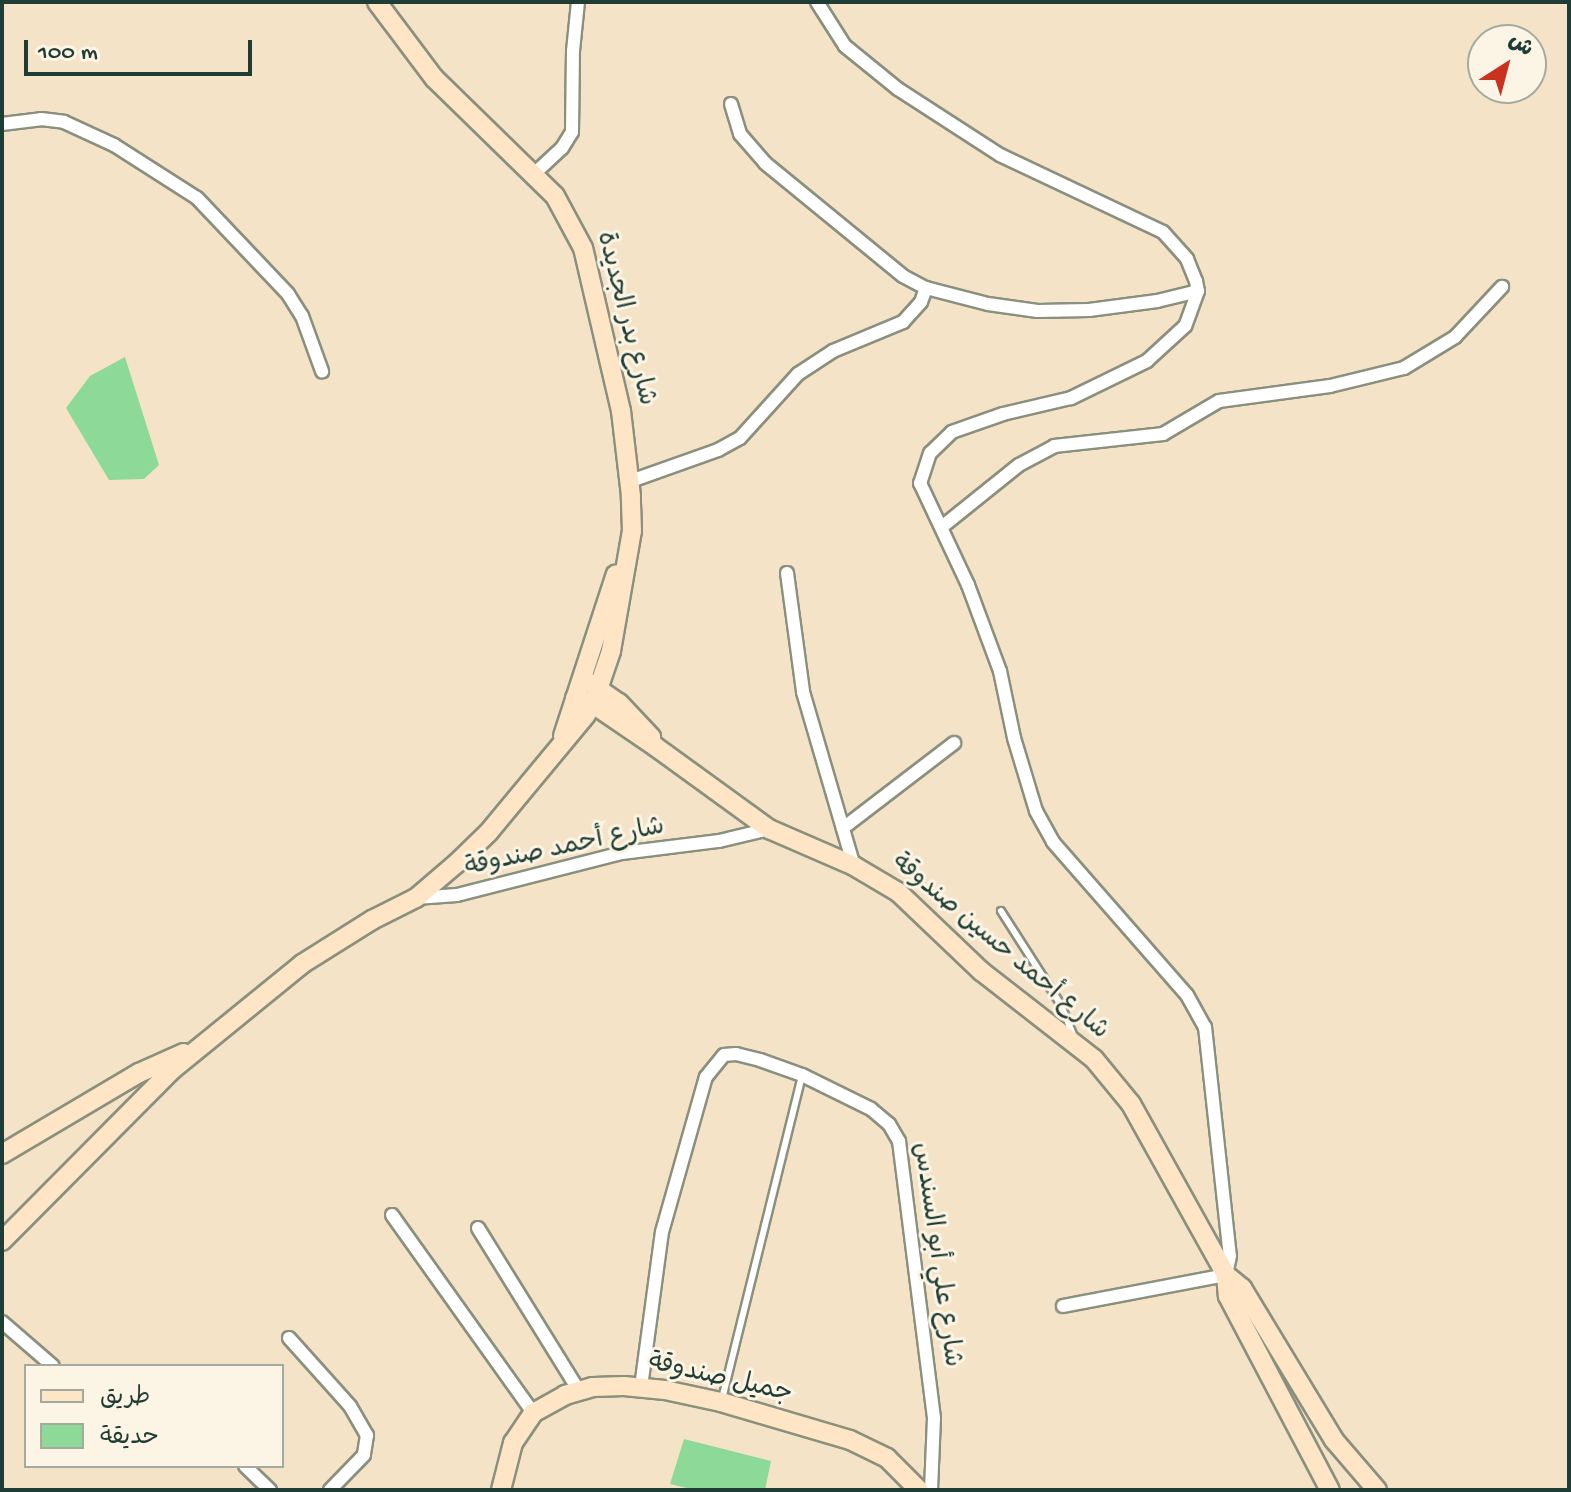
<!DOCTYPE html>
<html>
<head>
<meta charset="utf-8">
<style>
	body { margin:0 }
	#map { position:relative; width:1571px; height:1492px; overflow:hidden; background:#f5e3c8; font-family:"Gochi Hand","Playpen Sans Arabic",sans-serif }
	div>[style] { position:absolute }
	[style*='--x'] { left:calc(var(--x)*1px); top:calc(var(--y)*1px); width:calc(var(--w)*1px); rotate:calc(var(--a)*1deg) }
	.green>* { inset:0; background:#8dd997 }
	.roads { filter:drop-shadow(2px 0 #8a907e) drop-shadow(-2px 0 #8a907e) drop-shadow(0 2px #8a907e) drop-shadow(0 -2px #8a907e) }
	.lane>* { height:6px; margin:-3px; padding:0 3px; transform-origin:3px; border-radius:3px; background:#fff }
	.street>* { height:12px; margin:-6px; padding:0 6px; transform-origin:6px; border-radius:6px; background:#fff }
	.secondary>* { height:18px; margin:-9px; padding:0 9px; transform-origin:9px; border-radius:9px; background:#fee5c5 }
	span { translate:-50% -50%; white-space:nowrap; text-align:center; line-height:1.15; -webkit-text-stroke:6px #fcf5e5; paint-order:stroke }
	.street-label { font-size:26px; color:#1f3d34 }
	.frame { position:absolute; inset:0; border:4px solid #1f3d34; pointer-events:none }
	.legend { position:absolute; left:24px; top:1364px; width:260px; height:104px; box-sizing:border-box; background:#fcf5e5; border:2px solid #a4ab9e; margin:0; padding:10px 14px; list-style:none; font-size:24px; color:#1f3d34 }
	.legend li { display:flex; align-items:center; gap:16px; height:40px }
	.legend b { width:40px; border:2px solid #a4ab9e }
	.north { position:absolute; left:1467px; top:24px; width:80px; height:80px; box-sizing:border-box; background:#fcf5e5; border:2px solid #a4ab9e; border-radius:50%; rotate:36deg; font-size:22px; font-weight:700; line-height:32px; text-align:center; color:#1f3d34 }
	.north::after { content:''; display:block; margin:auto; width:28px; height:36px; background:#c8321e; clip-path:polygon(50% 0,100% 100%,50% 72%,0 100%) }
	.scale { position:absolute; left:24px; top:40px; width:228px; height:36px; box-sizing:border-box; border:4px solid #1f3d34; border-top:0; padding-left:10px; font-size:24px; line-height:28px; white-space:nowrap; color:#1f3d34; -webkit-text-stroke:6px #fcf5e5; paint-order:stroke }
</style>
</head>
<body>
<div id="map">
	<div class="green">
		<i style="clip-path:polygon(125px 357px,159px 465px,144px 479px,109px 480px,66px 408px,90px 376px)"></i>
		<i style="clip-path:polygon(684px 1439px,771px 1461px,765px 1490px,695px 1490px,670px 1484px)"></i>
	</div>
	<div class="roads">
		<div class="lane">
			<i style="--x:1001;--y:911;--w:112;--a:57.4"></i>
			<i style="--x:1061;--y:1005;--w:32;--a:68"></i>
			<i style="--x:722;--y:1399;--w:333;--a:-76.1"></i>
		</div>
		<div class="street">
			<i style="--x:817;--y:2;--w:52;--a:57.5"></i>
			<i style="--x:845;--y:46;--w:68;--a:39.1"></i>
			<i style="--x:898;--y:89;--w:121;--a:32.9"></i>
			<i style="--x:1000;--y:155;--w:180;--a:25.3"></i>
			<i style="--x:1163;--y:232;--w:36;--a:48"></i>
			<i style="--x:1187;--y:259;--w:24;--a:68"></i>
			<i style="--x:1196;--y:281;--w:10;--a:79"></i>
			<i style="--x:1198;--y:291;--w:37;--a:110"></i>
			<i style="--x:1185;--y:326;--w:52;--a:137.4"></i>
			<i style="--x:1147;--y:361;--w:85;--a:154"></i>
			<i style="--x:1071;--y:398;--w:70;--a:166.8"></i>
			<i style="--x:1003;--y:414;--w:54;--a:160.6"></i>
			<i style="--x:952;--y:432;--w:30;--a:136"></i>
			<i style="--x:930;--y:453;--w:32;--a:108"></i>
			<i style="--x:920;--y:483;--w:113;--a:64.8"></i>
			<i style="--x:968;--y:585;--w:92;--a:69.6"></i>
			<i style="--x:1000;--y:671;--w:68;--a:78.2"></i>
			<i style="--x:1014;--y:738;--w:76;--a:73.2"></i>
			<i style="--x:1036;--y:811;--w:35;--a:61"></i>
			<i style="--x:1053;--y:842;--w:203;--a:48.8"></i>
			<i style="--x:1187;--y:995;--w:37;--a:61"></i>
			<i style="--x:1205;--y:1027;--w:230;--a:83.8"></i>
			<i style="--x:1230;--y:1256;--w:19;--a:102"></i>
			<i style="--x:1226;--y:1275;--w:166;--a:169.2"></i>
			<i style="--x:731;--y:104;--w:31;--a:73"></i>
			<i style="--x:740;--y:134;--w:38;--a:49"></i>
			<i style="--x:765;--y:163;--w:178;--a:39.3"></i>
			<i style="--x:903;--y:276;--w:26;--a:28"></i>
			<i style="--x:926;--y:288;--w:64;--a:14.5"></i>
			<i style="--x:988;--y:304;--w:50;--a:8"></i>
			<i style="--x:1038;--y:311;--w:51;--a:-1.1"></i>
			<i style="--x:1089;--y:310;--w:69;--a:-7.5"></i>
			<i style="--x:1157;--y:301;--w:42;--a:-13.7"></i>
			<i style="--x:2;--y:124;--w:39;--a:-7"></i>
			<i style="--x:41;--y:119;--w:23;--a:7"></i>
			<i style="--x:64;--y:122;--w:55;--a:24.7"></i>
			<i style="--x:114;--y:145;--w:98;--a:32.6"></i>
			<i style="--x:197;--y:198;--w:132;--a:46.5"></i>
			<i style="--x:288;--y:294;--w:26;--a:58"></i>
			<i style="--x:302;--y:316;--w:59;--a:70"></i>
			<i style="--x:535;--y:173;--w:37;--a:-43"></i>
			<i style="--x:562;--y:148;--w:19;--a:-58"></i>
			<i style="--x:572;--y:132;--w:81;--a:-89.3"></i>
			<i style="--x:573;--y:51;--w:49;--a:-84.2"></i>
			<i style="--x:628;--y:482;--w:96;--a:-19.6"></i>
			<i style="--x:718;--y:450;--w:25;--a:-29"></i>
			<i style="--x:740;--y:438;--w:86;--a:-47.8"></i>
			<i style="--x:798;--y:374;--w:42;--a:-33.3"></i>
			<i style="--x:833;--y:351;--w:76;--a:-22.5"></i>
			<i style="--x:903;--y:322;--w:27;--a:-48"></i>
			<i style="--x:921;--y:302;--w:15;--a:-70"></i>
			<i style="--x:943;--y:526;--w:97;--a:-38.8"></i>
			<i style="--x:1019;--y:465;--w:40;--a:-28"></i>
			<i style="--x:1054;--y:446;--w:110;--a:-6.3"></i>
			<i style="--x:1163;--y:434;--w:65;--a:-30.5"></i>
			<i style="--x:1219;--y:401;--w:112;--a:-7.7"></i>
			<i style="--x:1330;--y:386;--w:76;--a:-13.7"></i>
			<i style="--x:1404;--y:368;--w:60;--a:-31.3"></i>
			<i style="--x:1455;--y:337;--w:69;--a:-46.8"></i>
			<i style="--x:787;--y:573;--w:120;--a:82.3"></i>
			<i style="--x:803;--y:692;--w:181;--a:73.7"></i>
			<i style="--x:843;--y:828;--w:140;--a:-37.4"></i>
			<i style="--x:416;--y:898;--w:41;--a:-4.2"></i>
			<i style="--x:457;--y:895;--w:170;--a:-14.3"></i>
			<i style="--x:622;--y:853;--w:98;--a:-7.1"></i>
			<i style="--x:719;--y:841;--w:51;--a:-13.5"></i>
			<i style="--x:392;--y:1215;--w:243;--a:54.5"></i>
			<i style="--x:478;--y:1228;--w:192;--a:58.2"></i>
			<i style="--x:2;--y:1322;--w:67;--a:40.8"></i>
			<i style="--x:289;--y:1338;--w:91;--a:48.1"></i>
			<i style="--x:350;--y:1406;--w:34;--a:60"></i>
			<i style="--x:367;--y:1435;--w:20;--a:99"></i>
			<i style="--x:364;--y:1455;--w:49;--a:134.2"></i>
			<i style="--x:641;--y:1387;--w:156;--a:-82.3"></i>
			<i style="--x:662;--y:1232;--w:161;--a:-74.2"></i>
			<i style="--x:706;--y:1077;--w:28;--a:-51"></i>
			<i style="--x:724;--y:1055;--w:12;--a:-5"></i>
			<i style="--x:736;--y:1054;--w:25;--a:14"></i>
			<i style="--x:760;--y:1060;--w:45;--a:19.7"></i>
			<i style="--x:802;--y:1075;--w:77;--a:26.2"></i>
			<i style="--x:871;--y:1109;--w:23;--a:40"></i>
			<i style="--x:889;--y:1124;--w:20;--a:60"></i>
			<i style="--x:899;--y:1141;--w:279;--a:82.8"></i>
			<i style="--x:934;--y:1418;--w:72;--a:92.4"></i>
			<i style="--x:245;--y:1466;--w:35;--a:44"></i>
		</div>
		<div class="secondary">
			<i style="--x:590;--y:683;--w:35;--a:35"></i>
			<i style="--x:619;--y:703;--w:47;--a:46.7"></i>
			<i style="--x:575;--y:698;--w:19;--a:18"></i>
			<i style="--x:593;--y:704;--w:76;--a:34.3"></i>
			<i style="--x:656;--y:747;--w:140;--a:36"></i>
			<i style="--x:769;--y:829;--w:93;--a:23.5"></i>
			<i style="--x:854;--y:866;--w:51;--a:30.6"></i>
			<i style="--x:898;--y:892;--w:115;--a:43.6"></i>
			<i style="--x:981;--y:971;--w:143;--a:37.9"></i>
			<i style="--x:1094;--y:1059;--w:58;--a:50.6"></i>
			<i style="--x:1131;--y:1104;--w:196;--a:60.9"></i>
			<i style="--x:1226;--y:1275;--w:21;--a:39"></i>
			<i style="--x:1242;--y:1288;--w:178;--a:58.8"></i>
			<i style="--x:1334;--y:1440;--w:66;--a:49.3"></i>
			<i style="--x:563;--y:736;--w:170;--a:-71.9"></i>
			<i style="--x:2;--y:1154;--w:159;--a:-30.6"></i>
			<i style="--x:139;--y:1073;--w:49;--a:-24"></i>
			<i style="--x:2;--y:1241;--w:243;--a:-45.2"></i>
			<i style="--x:173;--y:1069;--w:166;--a:-39.1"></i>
			<i style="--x:302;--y:964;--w:83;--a:-32.2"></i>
			<i style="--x:372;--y:920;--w:49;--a:-26.6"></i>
			<i style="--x:416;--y:898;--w:54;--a:-40.5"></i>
			<i style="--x:457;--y:863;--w:43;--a:-44.1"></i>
			<i style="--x:488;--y:833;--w:152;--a:-50.3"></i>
			<i style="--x:585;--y:716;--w:14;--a:-56"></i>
			<i style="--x:593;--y:704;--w:56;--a:-71.2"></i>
			<i style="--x:611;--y:651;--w:122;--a:-80.1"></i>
			<i style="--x:632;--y:531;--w:35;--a:-92"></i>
			<i style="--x:631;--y:496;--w:86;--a:-96.7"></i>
			<i style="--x:621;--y:411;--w:167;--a:-103.1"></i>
			<i style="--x:583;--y:248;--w:59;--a:-118.3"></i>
			<i style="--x:555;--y:196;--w:169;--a:-135.7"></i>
			<i style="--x:434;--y:78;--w:95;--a:-126.9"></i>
			<i style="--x:1226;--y:1275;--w:21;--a:85"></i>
			<i style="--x:1228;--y:1296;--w:219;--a:62.3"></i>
			<i style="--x:501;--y:1490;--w:49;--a:-75.7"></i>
			<i style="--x:513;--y:1443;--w:36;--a:-56"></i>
			<i style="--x:533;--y:1413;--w:37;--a:-29"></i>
			<i style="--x:565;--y:1395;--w:29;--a:-16"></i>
			<i style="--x:593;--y:1387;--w:31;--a:-2"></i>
			<i style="--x:624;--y:1386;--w:41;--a:5.6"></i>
			<i style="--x:665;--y:1390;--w:57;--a:12.1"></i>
			<i style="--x:721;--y:1402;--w:134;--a:16.4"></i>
			<i style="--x:850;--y:1440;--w:41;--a:25.9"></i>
			<i style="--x:887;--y:1458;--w:45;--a:45"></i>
		</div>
	</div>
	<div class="street-label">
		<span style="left:624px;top:319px;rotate:76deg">شارع بدر الجديدة</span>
		<span style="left:565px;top:849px;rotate:-12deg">شارع أحمد صندوقة</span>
		<span style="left:999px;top:948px;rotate:40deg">شارع أحمد حسين صندوقة</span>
		<span style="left:935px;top:1255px;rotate:82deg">شارع علي أبو السندس</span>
		<span style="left:720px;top:1380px;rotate:13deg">جميل صندوقة</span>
	</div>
	<div class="frame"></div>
	<ul class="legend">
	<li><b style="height:10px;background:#fee5c5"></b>طريق</li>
	<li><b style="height:22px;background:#8dd997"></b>حديقة</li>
	</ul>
	<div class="north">ش</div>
	<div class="scale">100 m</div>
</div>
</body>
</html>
